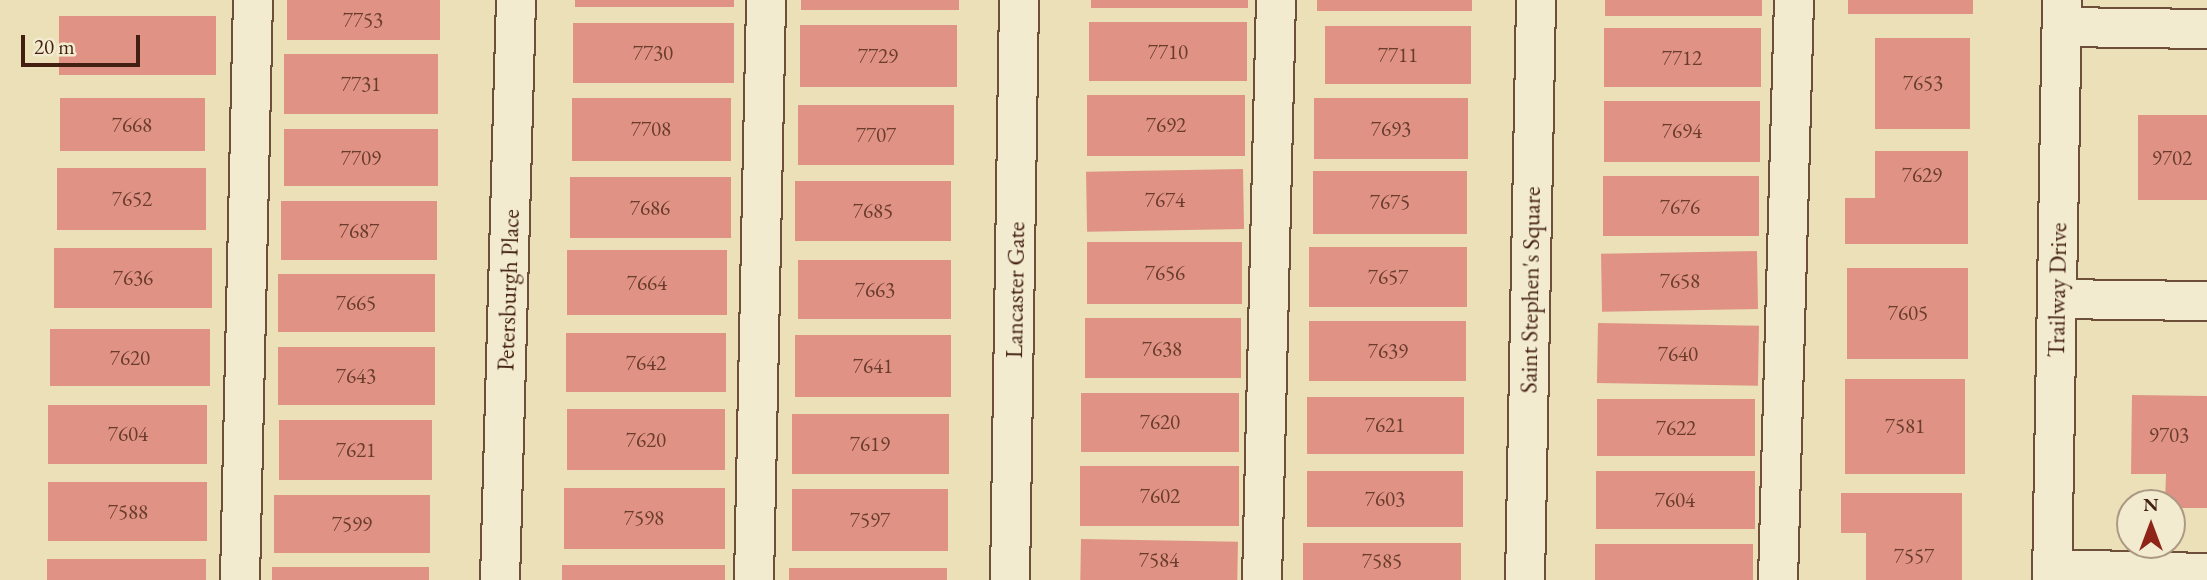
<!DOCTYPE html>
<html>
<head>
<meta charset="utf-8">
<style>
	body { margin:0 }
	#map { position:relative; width:2207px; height:580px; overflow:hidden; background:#ebe0b7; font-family:"EB Garamond",serif }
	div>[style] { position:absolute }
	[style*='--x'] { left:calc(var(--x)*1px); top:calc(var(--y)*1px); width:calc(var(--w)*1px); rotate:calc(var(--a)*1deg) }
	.building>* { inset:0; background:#e09384; transform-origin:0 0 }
	.roads { filter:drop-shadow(2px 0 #6d4f3a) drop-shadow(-2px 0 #6d4f3a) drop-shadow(0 2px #6d4f3a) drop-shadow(0 -2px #6d4f3a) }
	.minor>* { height:38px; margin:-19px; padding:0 19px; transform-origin:19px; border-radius:19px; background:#f2ebd0 }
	span { translate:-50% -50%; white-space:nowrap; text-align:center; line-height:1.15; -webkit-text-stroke:5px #f2ebd0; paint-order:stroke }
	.number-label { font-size:21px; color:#6a3c2e }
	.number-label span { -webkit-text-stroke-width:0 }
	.street-label { font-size:24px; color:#431f11 }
	.north { position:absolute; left:2116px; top:489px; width:70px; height:70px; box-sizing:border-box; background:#f2ebd0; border:2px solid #ac9984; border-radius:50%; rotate:0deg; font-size:19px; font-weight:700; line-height:28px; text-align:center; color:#431f11 }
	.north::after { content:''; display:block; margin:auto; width:24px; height:32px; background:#8f2418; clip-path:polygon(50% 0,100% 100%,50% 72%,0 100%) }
	.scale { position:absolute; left:21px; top:35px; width:119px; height:32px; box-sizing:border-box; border:4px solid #431f11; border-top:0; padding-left:9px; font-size:21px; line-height:24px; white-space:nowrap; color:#431f11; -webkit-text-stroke:5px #f2ebd0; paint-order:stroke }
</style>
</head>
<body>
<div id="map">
	<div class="building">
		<i style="left:287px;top:0;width:153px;height:40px"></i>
		<i style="left:575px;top:0;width:159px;height:7px"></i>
		<i style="left:801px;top:0;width:158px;height:10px"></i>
		<i style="left:1091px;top:0;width:157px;height:8px"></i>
		<i style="left:1317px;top:0;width:155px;height:11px"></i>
		<i style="left:1605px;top:0;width:157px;height:16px"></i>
		<i style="left:1848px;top:0;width:125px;height:14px"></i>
		<i style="left:59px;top:16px;width:157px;height:59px"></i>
		<i style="left:1089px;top:22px;width:158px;height:59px"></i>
		<i style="left:573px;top:23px;width:161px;height:60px"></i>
		<i style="left:800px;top:25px;width:157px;height:62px"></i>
		<i style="left:1325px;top:26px;width:146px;height:58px"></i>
		<i style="left:1604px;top:28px;width:157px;height:59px"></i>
		<i style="left:1875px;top:38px;width:95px;height:91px"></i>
		<i style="left:284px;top:54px;width:154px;height:60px"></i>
		<i style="left:1087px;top:95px;width:158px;height:61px"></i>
		<i style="left:60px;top:98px;width:145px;height:53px"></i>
		<i style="left:572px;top:98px;width:159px;height:63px"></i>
		<i style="left:1314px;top:98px;width:154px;height:61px"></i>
		<i style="left:1604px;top:101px;width:156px;height:61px"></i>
		<i style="left:798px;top:105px;width:156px;height:60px"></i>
		<i style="left:2138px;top:115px;width:69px;height:85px"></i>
		<i style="left:284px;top:129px;width:154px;height:57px"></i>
		<i style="clip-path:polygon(1875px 151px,1968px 151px,1968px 244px,1845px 244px,1845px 198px,1875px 198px)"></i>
		<i style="left:57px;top:168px;width:149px;height:62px"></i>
		<i style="left:1243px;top:169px;width:60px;height:157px;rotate:89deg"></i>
		<i style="left:1313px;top:171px;width:154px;height:63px"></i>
		<i style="left:1603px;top:176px;width:156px;height:60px"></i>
		<i style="left:570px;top:177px;width:161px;height:61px"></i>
		<i style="left:795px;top:181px;width:156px;height:60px"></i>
		<i style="left:281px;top:201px;width:156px;height:59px"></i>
		<i style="left:1087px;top:242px;width:155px;height:62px"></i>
		<i style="left:1309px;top:247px;width:158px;height:60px"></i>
		<i style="left:54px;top:248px;width:158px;height:60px"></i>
		<i style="left:567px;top:250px;width:160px;height:65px"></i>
		<i style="left:1757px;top:251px;width:58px;height:156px;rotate:89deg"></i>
		<i style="left:798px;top:260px;width:153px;height:59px"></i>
		<i style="left:1847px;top:268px;width:121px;height:91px"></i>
		<i style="left:278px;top:274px;width:157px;height:58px"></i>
		<i style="left:1085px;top:318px;width:156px;height:60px"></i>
		<i style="left:1309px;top:321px;width:157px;height:60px"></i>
		<i style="left:1598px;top:323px;width:161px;height:60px;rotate:1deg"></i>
		<i style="left:50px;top:329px;width:160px;height:57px"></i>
		<i style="left:566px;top:333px;width:160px;height:59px"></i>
		<i style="left:795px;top:335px;width:156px;height:62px"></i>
		<i style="left:278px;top:347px;width:157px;height:58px"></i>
		<i style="left:1845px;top:379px;width:120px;height:95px"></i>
		<i style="left:1081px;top:393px;width:158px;height:59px"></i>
		<i style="clip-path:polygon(2132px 395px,2207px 396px,2207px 508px,2172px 508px,2172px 503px,2165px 503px,2166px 474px,2131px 474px)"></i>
		<i style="left:1307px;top:397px;width:157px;height:57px"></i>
		<i style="left:1597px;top:399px;width:158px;height:57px"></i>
		<i style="left:48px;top:405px;width:159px;height:59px"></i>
		<i style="left:567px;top:409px;width:158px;height:61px"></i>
		<i style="left:792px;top:414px;width:157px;height:60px"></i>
		<i style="left:279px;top:420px;width:153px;height:60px"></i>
		<i style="left:1080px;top:466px;width:159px;height:60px"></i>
		<i style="left:1307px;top:471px;width:156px;height:56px"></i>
		<i style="left:1596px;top:471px;width:159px;height:58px"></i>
		<i style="left:48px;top:482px;width:159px;height:59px"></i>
		<i style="left:564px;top:488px;width:161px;height:61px"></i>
		<i style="left:792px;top:489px;width:156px;height:62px"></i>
		<i style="clip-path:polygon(1841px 493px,1962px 493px,1962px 580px,1866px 580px,1866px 533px,1841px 533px)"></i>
		<i style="left:274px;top:495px;width:156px;height:58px"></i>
		<i style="left:1081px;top:539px;width:157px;height:41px;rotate:1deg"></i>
		<i style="left:1303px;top:543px;width:158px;height:37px"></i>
		<i style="left:1595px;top:544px;width:158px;height:36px"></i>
		<i style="left:47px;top:559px;width:159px;height:21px"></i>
		<i style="left:562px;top:565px;width:163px;height:15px"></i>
		<i style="left:272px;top:567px;width:157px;height:13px"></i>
		<i style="left:789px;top:568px;width:158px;height:12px"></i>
	</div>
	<div class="roads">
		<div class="minor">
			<i style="--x:2062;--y:27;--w:145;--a:0.8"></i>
			<i style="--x:2057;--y:299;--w:150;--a:0.8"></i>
			<i style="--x:2052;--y:569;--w:155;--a:1.5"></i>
			<i style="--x:240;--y:580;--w:580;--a:-88.72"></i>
			<i style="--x:500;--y:580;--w:580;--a:-88.42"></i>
			<i style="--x:754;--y:580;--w:580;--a:-88.81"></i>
			<i style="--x:1010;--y:580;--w:580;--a:-89.11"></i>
			<i style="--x:1262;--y:580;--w:580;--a:-88.62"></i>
			<i style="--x:1525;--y:580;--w:580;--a:-88.91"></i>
			<i style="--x:1778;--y:580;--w:580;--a:-88.42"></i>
			<i style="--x:2052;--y:580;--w:580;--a:-89.01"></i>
		</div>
	</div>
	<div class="number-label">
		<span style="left:363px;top:20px">7753</span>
		<span style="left:1168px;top:52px">7710</span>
		<span style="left:653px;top:53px">7730</span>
		<span style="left:1398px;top:55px">7711</span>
		<span style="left:878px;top:56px">7729</span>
		<span style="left:1682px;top:58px">7712</span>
		<span style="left:1923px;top:83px">7653</span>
		<span style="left:361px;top:84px">7731</span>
		<span style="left:132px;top:125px">7668</span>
		<span style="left:1166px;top:125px">7692</span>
		<span style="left:651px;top:129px">7708</span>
		<span style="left:1391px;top:129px">7693</span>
		<span style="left:1682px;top:131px">7694</span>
		<span style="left:876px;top:135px">7707</span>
		<span style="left:361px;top:158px">7709</span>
		<span style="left:2172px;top:158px">9702</span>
		<span style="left:1922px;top:175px">7629</span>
		<span style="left:132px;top:199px">7652</span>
		<span style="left:1165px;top:200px">7674</span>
		<span style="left:1390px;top:202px">7675</span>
		<span style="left:1680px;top:207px">7676</span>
		<span style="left:650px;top:208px">7686</span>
		<span style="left:873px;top:211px">7685</span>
		<span style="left:359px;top:231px">7687</span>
		<span style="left:1165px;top:273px">7656</span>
		<span style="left:1388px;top:277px">7657</span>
		<span style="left:133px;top:278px">7636</span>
		<span style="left:1680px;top:281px">7658</span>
		<span style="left:647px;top:283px">7664</span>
		<span style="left:875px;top:290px">7663</span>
		<span style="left:356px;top:303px">7665</span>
		<span style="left:1908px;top:313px">7605</span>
		<span style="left:1162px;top:349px">7638</span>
		<span style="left:1388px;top:351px">7639</span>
		<span style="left:1678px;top:354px">7640</span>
		<span style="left:130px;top:358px">7620</span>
		<span style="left:646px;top:363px">7642</span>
		<span style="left:873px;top:366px">7641</span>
		<span style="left:356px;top:376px">7643</span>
		<span style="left:1160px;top:422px">7620</span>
		<span style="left:1385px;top:425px">7621</span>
		<span style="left:1905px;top:426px">7581</span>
		<span style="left:1676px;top:428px">7622</span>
		<span style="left:128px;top:434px">7604</span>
		<span style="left:2169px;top:435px">9703</span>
		<span style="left:646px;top:440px">7620</span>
		<span style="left:870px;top:444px">7619</span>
		<span style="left:356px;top:450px">7621</span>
		<span style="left:1160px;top:496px">7602</span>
		<span style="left:1385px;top:499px">7603</span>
		<span style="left:1675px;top:500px">7604</span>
		<span style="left:128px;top:512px">7588</span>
		<span style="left:644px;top:518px">7598</span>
		<span style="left:870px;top:520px">7597</span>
		<span style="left:352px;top:524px">7599</span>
		<span style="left:1914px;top:556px">7557</span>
		<span style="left:1159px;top:560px">7584</span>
		<span style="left:1382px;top:561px">7585</span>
	</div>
	<div class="street-label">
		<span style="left:508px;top:290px;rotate:-88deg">Petersburgh Place</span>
		<span style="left:1015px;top:290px;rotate:-89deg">Lancaster Gate</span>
		<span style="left:1530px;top:290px;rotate:-89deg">Saint Stephen's Square</span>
		<span style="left:2057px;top:290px;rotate:-89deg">Trailway Drive</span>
	</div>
	<div class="north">N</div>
	<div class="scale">20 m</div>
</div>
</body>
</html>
